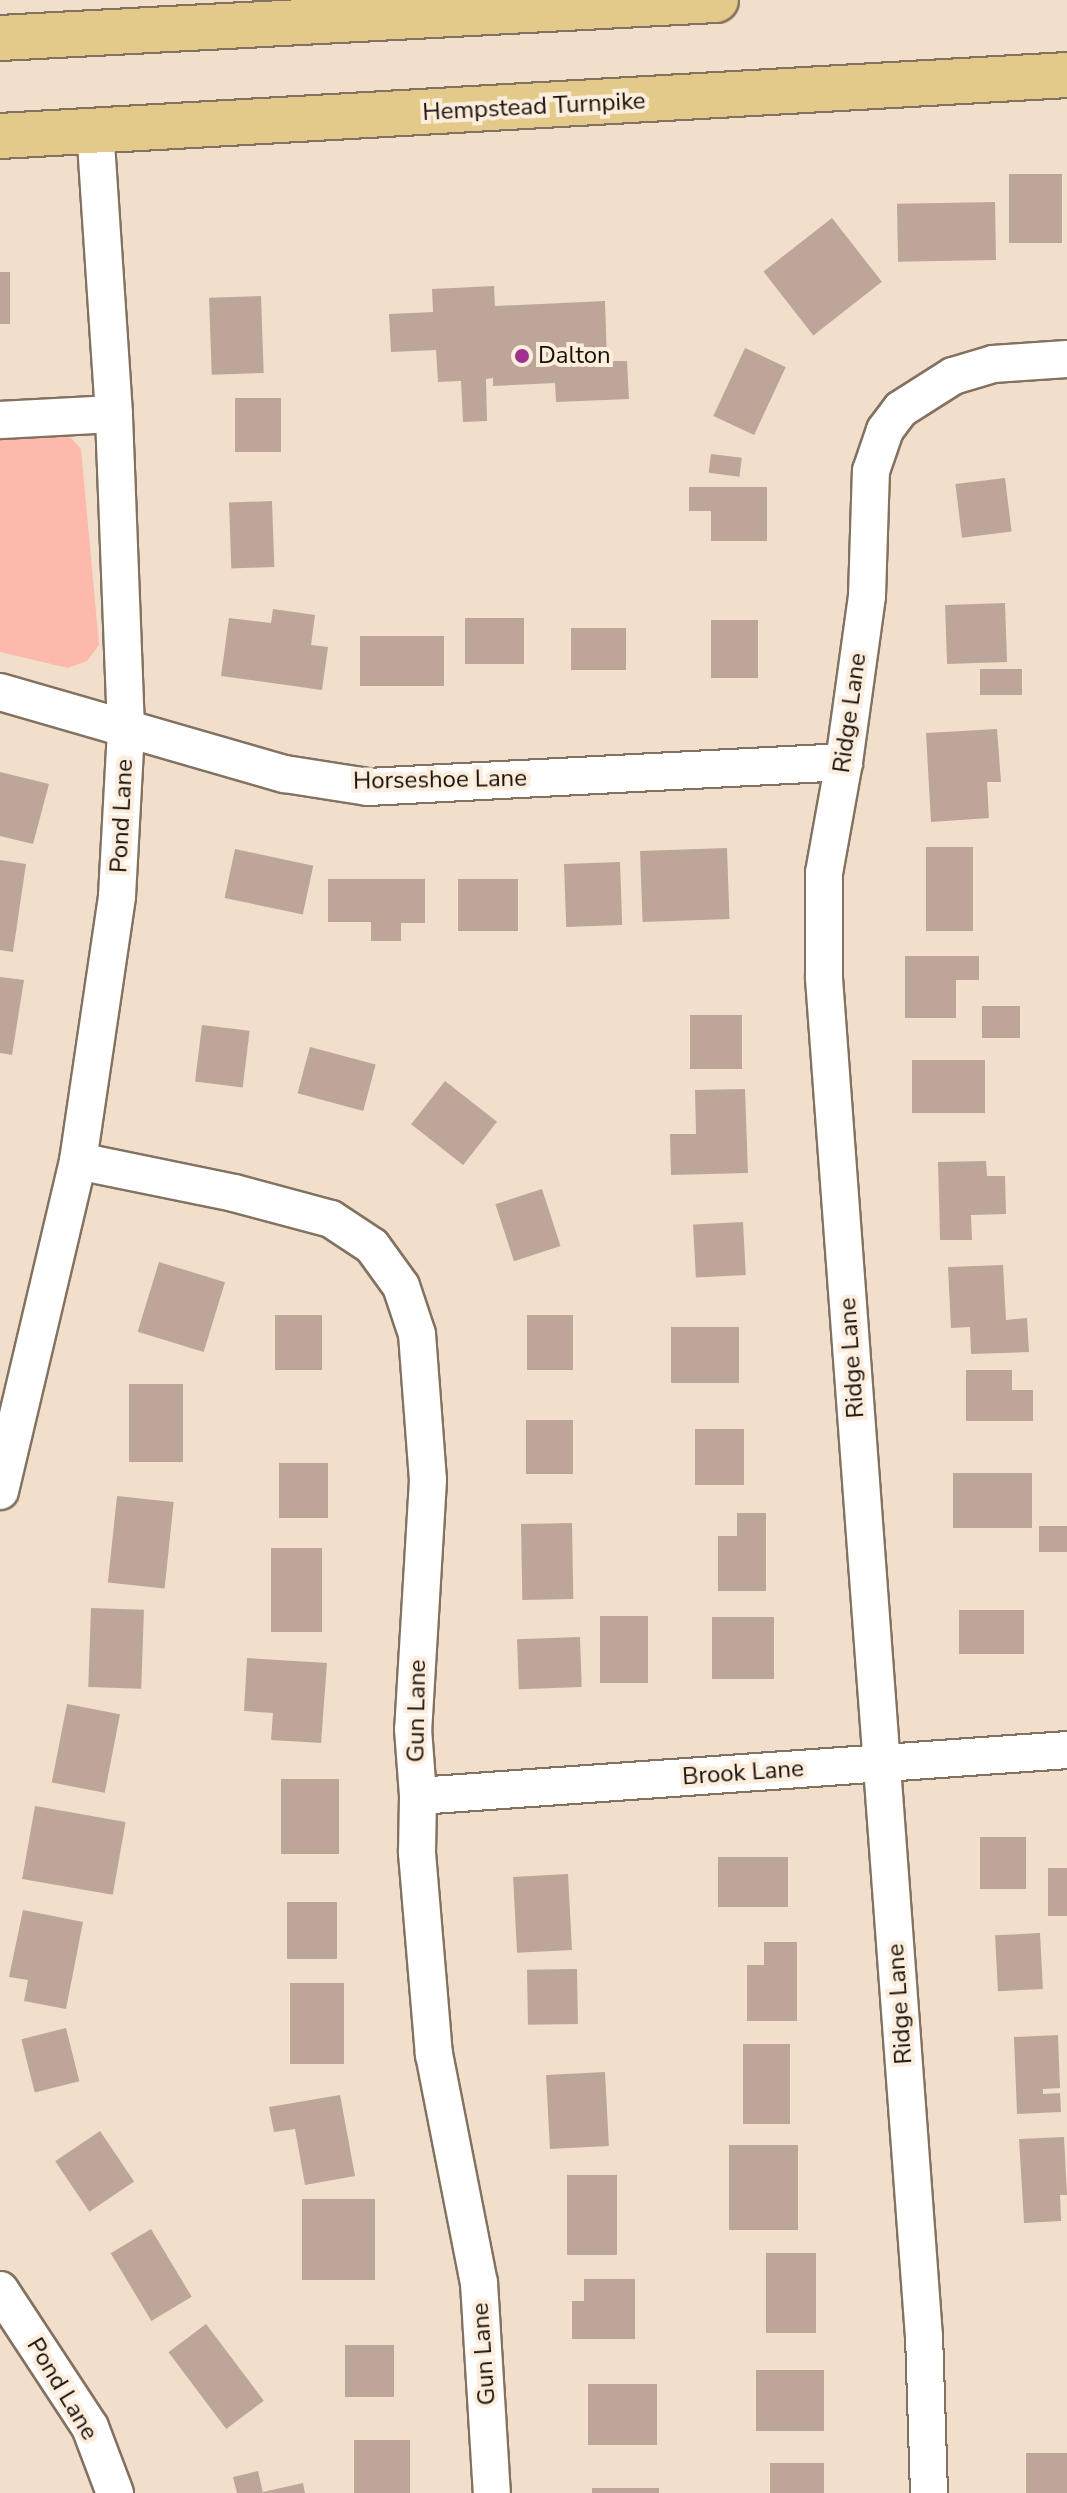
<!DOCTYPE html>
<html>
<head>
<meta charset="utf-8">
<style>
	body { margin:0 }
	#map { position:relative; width:1067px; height:2493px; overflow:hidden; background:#f2dfcb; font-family:"Nunito Sans",sans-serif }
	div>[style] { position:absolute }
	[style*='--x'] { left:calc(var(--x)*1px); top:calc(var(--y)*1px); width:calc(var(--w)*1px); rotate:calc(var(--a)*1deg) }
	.green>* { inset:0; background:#fcb9ac }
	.building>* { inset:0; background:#bea599; transform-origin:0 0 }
	.roads { filter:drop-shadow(2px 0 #837260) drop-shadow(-2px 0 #837260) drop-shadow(0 2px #837260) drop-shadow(0 -2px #837260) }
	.minor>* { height:36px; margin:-18px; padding:0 18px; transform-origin:18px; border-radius:18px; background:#fff }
	.primary>* { height:44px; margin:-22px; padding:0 22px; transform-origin:22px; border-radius:22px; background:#e3ca8a }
	.dots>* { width:22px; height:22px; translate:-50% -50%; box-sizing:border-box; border:4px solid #fceddd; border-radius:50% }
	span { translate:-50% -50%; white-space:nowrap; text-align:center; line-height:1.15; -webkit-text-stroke:8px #fceddd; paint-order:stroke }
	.street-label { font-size:24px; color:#18110a }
	.poi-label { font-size:24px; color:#18110a }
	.left { translate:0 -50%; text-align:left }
</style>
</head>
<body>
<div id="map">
	<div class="green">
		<i style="clip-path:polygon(59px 435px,71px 438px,81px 449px,99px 645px,87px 661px,68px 668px,0 652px,0 439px)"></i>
	</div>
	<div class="building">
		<i style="left:1009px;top:174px;width:53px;height:69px"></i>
		<i style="left:995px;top:202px;width:58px;height:98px;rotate:89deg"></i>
		<i style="left:832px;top:218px;width:81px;height:87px;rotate:52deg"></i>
		<i style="left:0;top:272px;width:10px;height:52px"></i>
		<i style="clip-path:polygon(494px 286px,495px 306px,605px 301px,607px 361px,627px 361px,629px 399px,556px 402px,555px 383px,493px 386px,493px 378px,486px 379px,487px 421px,463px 422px,461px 381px,438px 382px,436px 350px,391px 352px,389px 314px,433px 312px,432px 289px)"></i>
		<i style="left:261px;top:296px;width:77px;height:52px;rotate:88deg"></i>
		<i style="left:745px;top:348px;width:45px;height:75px;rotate:25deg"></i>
		<i style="left:235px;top:398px;width:46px;height:54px"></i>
		<i style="left:711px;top:454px;width:31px;height:19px;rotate:7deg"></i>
		<i style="left:1005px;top:478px;width:54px;height:50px;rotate:83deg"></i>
		<i style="clip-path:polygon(689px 487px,767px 487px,767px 541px,711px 541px,711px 511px,689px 511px)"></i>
		<i style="left:272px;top:501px;width:66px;height:43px;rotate:88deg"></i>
		<i style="left:1005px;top:603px;width:59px;height:60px;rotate:88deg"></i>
		<i style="clip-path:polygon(273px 609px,315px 615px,311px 645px,328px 647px,322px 690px,221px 676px,229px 618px,271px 623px)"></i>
		<i style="left:465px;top:618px;width:59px;height:46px"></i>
		<i style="left:711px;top:620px;width:47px;height:58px"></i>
		<i style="left:571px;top:628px;width:55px;height:42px"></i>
		<i style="left:444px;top:636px;width:50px;height:84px;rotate:90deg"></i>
		<i style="left:1022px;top:669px;width:26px;height:42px;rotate:90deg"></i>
		<i style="clip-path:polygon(997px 729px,1001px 782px,987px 782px,989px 818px,931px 822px,926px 733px)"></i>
		<i style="clip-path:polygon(0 772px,49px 784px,33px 844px,0 836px)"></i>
		<i style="left:926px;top:847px;width:47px;height:84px"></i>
		<i style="left:727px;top:848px;width:71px;height:87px;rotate:88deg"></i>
		<i style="left:235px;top:849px;width:80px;height:50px;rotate:12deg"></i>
		<i style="clip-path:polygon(0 860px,26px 864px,13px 952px,0 950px)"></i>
		<i style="left:620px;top:862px;width:63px;height:56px;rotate:88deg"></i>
		<i style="clip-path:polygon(328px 879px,425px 879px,425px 923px,401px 923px,401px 941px,371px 941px,371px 922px,328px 922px)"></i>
		<i style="left:458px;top:879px;width:60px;height:52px"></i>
		<i style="clip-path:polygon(905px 956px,979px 956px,979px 980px,956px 980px,956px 1018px,905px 1018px)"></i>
		<i style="clip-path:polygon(0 977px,24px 980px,12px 1055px,0 1053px)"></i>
		<i style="left:982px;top:1006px;width:38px;height:32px"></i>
		<i style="left:690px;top:1015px;width:52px;height:54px"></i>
		<i style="left:202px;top:1025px;width:48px;height:57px;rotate:7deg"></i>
		<i style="left:310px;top:1047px;width:68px;height:48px;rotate:15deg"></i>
		<i style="left:912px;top:1060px;width:73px;height:53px"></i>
		<i style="left:445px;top:1081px;width:66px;height:55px;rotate:38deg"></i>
		<i style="clip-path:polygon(745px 1089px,748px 1173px,671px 1175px,670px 1134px,696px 1134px,695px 1090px)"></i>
		<i style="clip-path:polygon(986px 1161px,987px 1176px,1005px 1176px,1006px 1214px,971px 1215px,972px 1240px,940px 1240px,938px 1162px)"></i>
		<i style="left:542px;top:1189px;width:60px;height:49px;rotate:72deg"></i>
		<i style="left:743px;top:1222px;width:53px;height:50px;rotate:87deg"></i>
		<i style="left:159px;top:1262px;width:69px;height:73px;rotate:17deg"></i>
		<i style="clip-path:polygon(1003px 1265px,1006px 1320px,1027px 1318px,1029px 1352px,971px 1354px,970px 1327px,951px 1328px,948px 1267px)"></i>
		<i style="left:275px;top:1315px;width:47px;height:55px"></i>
		<i style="left:527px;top:1315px;width:46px;height:55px"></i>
		<i style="left:671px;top:1327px;width:68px;height:56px"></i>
		<i style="clip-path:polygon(966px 1370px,1012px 1370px,1012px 1390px,1033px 1390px,1033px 1421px,966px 1421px)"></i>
		<i style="left:129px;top:1384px;width:54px;height:78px"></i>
		<i style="left:526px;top:1420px;width:47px;height:54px"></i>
		<i style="left:695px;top:1429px;width:49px;height:56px"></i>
		<i style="left:279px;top:1463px;width:49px;height:55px"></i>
		<i style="left:953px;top:1473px;width:79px;height:55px"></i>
		<i style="left:117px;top:1496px;width:57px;height:87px;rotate:6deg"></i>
		<i style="clip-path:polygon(737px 1513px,766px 1513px,766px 1591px,718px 1591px,718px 1536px,737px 1536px)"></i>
		<i style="left:572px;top:1523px;width:76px;height:51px;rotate:89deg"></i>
		<i style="left:1067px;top:1526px;width:26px;height:28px;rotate:90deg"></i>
		<i style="left:271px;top:1548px;width:51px;height:84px"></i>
		<i style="left:91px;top:1608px;width:53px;height:79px;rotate:2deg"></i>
		<i style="left:959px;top:1610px;width:65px;height:44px"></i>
		<i style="left:600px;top:1616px;width:48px;height:67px"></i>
		<i style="left:712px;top:1617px;width:62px;height:62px"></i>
		<i style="left:580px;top:1637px;width:50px;height:63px;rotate:88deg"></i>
		<i style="clip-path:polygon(247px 1658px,327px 1663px,321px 1743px,271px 1740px,273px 1713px,244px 1711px)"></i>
		<i style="left:67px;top:1704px;width:54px;height:80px;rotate:11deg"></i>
		<i style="left:281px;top:1779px;width:58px;height:75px"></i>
		<i style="left:35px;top:1806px;width:92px;height:74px;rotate:10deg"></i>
		<i style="left:980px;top:1837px;width:46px;height:52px"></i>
		<i style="left:718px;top:1857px;width:70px;height:50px"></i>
		<i style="left:1048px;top:1868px;width:19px;height:48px"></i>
		<i style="left:568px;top:1874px;width:76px;height:55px;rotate:87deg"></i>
		<i style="left:287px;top:1902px;width:50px;height:57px"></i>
		<i style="clip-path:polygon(23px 1910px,83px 1922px,66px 2009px,24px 2001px,28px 1980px,9px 1977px)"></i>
		<i style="left:1040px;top:1933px;width:56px;height:45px;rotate:87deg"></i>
		<i style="clip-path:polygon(764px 1942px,797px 1942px,797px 2021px,747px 2021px,747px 1965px,764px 1965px)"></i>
		<i style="left:577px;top:1969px;width:55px;height:50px;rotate:89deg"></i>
		<i style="left:290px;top:1983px;width:54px;height:81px"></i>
		<i style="left:66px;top:2028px;width:55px;height:46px;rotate:76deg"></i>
		<i style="clip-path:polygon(1058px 2035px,1060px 2088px,1043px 2089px,1043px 2094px,1060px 2093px,1061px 2112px,1017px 2114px,1014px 2037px)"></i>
		<i style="left:743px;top:2044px;width:47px;height:80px"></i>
		<i style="left:605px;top:2072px;width:74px;height:59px;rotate:87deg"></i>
		<i style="clip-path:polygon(340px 2095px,355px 2176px,305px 2185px,295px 2129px,274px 2132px,269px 2107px)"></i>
		<i style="left:100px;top:2131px;width:61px;height:54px;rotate:56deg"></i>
		<i style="clip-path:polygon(1064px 2137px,1067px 2195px,1060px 2195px,1061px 2221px,1024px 2223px,1019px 2139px)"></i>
		<i style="left:729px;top:2145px;width:69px;height:85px"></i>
		<i style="left:567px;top:2175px;width:50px;height:80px"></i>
		<i style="left:302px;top:2199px;width:73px;height:81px"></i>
		<i style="left:151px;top:2229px;width:79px;height:47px;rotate:59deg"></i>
		<i style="left:766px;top:2253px;width:50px;height:80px"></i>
		<i style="clip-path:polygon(584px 2279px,635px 2279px,635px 2339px,572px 2339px,572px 2301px,584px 2301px)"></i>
		<i style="left:206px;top:2324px;width:96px;height:47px;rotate:53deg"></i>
		<i style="left:345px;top:2345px;width:49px;height:52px"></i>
		<i style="left:756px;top:2370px;width:68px;height:61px"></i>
		<i style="left:588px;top:2384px;width:69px;height:61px"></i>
		<i style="left:354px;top:2440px;width:56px;height:53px"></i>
		<i style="left:1067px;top:2453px;width:40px;height:41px;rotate:90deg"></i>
		<i style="left:770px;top:2463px;width:54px;height:30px"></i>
		<i style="clip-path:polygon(258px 2471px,263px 2493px,237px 2493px,233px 2477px)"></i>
		<i style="clip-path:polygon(303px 2483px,305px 2493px,263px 2493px,263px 2492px)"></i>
		<i style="left:592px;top:2488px;width:67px;height:5px"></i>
	</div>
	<div class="roads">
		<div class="minor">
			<i style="--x:0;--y:420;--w:114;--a:-3"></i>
			<i style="--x:0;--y:692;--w:297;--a:16.1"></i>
			<i style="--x:285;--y:774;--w:84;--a:8.9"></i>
			<i style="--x:368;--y:787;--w:477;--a:-3"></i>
			<i style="--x:78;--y:1161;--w:159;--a:11.6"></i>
			<i style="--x:234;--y:1193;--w:100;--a:15"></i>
			<i style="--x:331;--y:1219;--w:49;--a:33.4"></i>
			<i style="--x:372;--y:1246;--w:49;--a:54.1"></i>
			<i style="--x:401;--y:1286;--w:51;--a:71.6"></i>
			<i style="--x:417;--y:1334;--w:146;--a:85.7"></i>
			<i style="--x:428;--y:1480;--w:249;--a:93.4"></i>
			<i style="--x:413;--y:1729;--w:67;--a:85.7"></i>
			<i style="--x:418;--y:1796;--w:57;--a:91"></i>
			<i style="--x:417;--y:1853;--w:202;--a:85.2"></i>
			<i style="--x:434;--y:2054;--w:233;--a:78.9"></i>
			<i style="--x:479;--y:2283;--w:210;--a:86.5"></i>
			<i style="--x:0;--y:1491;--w:339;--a:-76.7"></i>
			<i style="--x:78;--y:1161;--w:268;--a:-81.6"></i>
			<i style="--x:117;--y:896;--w:167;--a:-86.9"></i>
			<i style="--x:126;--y:729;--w:315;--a:-92.2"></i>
			<i style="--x:114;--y:414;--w:284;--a:-93.8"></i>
			<i style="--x:418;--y:1796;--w:651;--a:-4.05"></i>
			<i style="--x:0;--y:2290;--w:164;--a:56.7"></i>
			<i style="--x:90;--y:2427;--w:71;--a:69.3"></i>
			<i style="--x:929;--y:2493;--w:156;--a:-91.8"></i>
			<i style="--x:924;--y:2337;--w:1364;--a:-94.21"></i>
			<i style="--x:824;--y:977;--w:104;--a:-90"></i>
			<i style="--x:824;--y:873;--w:113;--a:-79.8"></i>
			<i style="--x:844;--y:762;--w:168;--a:-82.1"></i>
			<i style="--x:867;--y:596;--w:125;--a:-88.2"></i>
			<i style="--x:871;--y:471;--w:43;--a:-71.1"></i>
			<i style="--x:885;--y:430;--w:26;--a:-53"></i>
			<i style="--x:901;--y:409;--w:62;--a:-32.4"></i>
			<i style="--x:953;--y:376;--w:42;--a:-16.7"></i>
			<i style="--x:993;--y:364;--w:74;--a:-3.9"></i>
		</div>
		<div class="primary">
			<i style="--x:0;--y:38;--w:717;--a:-3.04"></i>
			<i style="--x:0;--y:136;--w:1069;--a:-3.27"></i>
		</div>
	</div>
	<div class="dots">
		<i style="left:522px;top:356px;background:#9f3190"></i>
	</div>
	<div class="street-label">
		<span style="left:534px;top:107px;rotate:-3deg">Hempstead Turnpike</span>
		<span style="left:850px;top:713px;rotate:-82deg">Ridge Lane</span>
		<span style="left:440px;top:780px;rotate:-1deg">Horseshoe Lane</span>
		<span style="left:122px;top:816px;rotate:-87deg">Pond Lane</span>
		<span style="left:852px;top:1358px;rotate:-94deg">Ridge Lane</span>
		<span style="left:417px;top:1711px;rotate:-89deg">Gun Lane</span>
		<span style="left:743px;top:1773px;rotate:-4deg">Brook Lane</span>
		<span style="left:900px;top:2004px;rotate:-94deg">Ridge Lane</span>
		<span style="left:484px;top:2354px;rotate:-94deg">Gun Lane</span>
		<span style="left:62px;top:2389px;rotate:59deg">Pond Lane</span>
	</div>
	<div class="poi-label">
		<span class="left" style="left:538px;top:356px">Dalton</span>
	</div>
</div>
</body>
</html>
